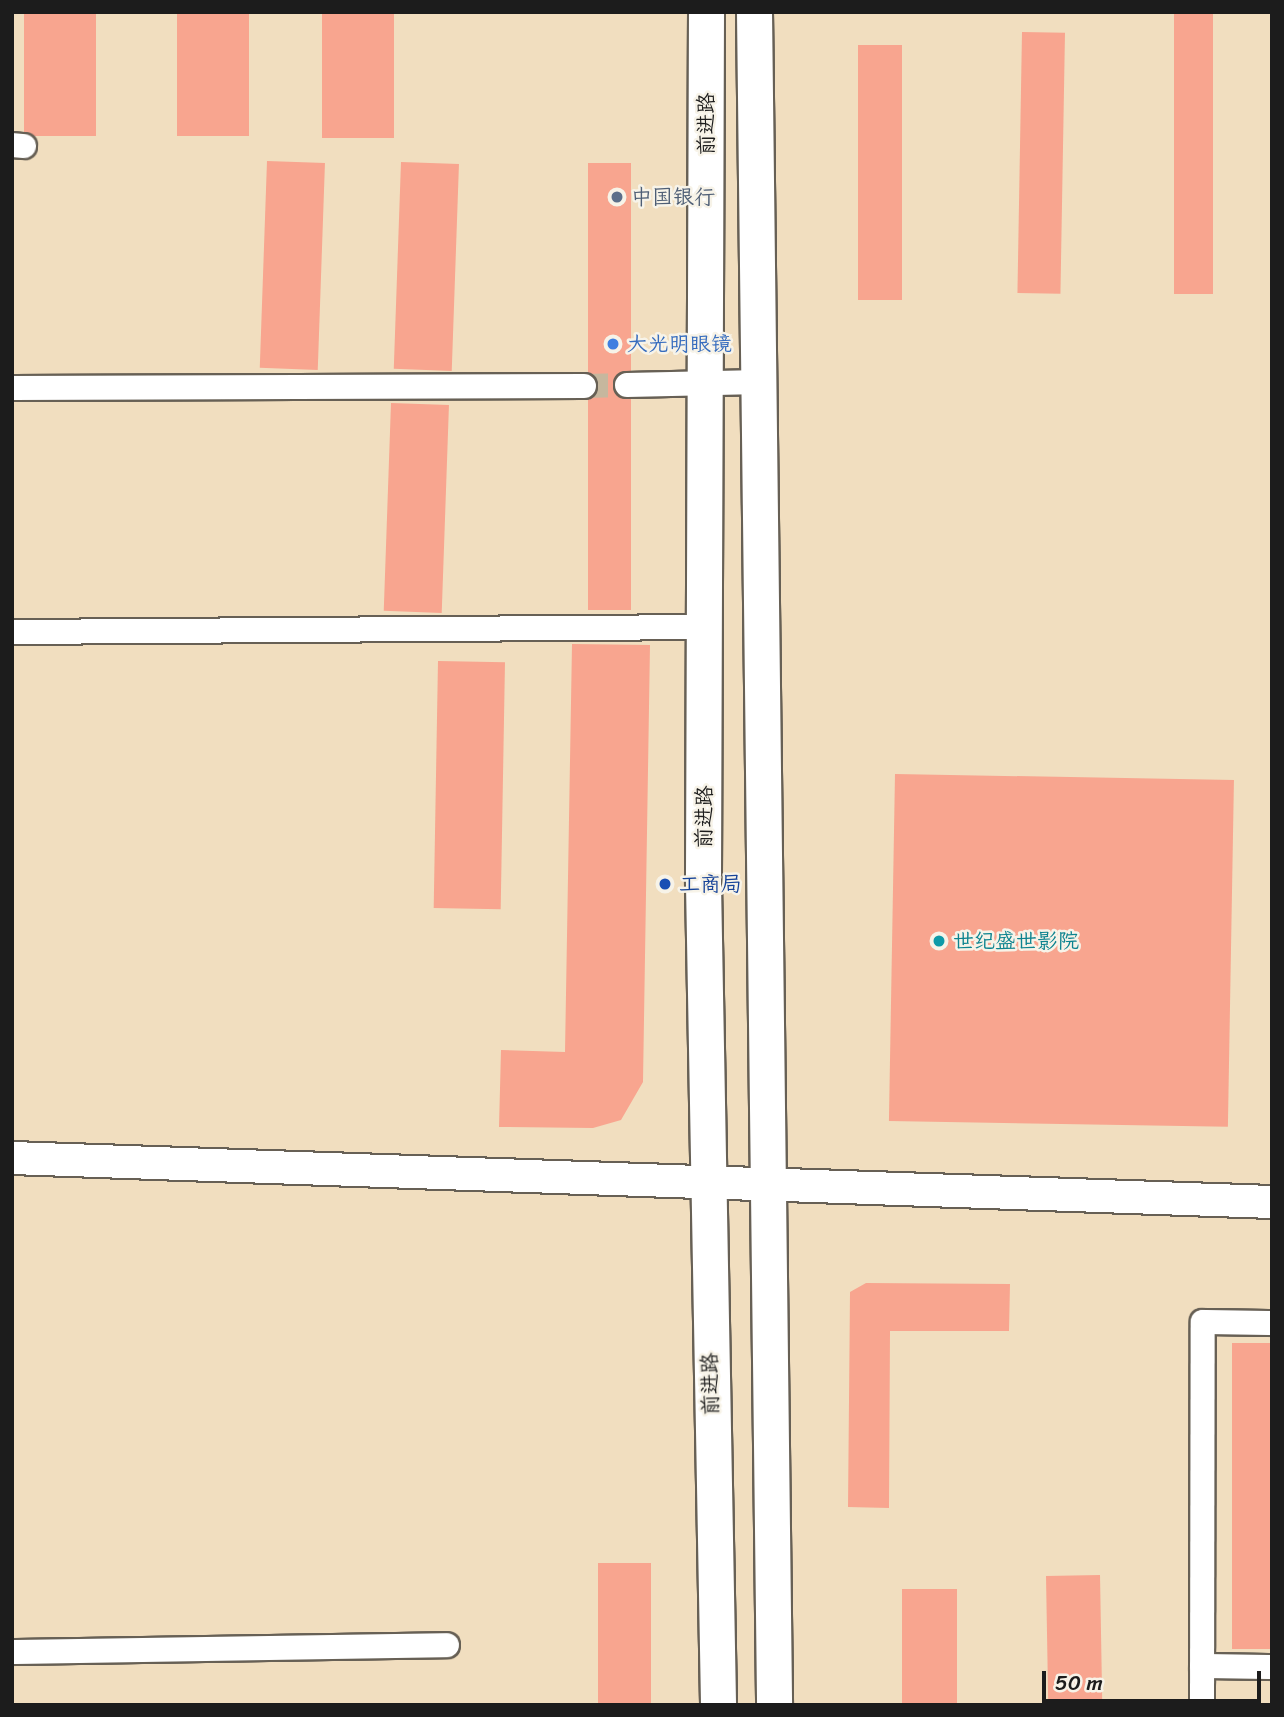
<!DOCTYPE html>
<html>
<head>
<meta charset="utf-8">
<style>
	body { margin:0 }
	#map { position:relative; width:1284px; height:1717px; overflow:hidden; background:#f1debf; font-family:Sriracha,"LXGW WenKai TC",sans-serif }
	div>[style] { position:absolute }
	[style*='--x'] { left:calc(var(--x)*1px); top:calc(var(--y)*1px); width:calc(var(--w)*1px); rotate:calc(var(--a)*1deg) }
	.building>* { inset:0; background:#f8a58f; transform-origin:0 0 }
	.minor-tunnel>* { height:24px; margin-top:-12px; transform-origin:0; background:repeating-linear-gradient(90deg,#c6b79e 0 24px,transparent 0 36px) }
	.roads { filter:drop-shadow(2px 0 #676055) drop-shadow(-2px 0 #676055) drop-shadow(0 2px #676055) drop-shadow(0 -2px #676055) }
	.minor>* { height:24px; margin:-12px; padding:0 12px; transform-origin:12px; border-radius:12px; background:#fff }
	.tertiary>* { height:32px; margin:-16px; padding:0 16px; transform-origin:16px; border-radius:16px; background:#fff }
	.secondary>* { height:35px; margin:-17.5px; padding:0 17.5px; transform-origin:17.5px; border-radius:17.5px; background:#fff }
	.dots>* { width:19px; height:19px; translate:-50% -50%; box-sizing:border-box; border:4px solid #f7f3e8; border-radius:50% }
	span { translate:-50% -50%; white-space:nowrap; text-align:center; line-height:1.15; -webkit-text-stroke:5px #f7f3e8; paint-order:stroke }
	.street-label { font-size:21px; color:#1c1c1c }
	.service-label { font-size:21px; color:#4e5e75 }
	.left { translate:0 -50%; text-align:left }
	.shop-label { font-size:21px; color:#366cbe }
	.transit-label { font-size:21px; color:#164399 }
	.culture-label { font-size:21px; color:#0d838f }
	.frame { position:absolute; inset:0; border:14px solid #1c1c1c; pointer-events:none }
	.scale { position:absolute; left:1042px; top:1671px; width:219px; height:32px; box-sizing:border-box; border:4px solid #1c1c1c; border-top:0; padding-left:9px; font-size:21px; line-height:24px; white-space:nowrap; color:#1c1c1c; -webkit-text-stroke:5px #f7f3e8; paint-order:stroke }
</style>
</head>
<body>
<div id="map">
	<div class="building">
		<i style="left:24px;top:12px;width:72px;height:124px"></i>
		<i style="left:177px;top:12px;width:72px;height:124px"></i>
		<i style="left:322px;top:12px;width:72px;height:126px"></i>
		<i style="left:1174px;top:12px;width:39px;height:282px"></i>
		<i style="left:1022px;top:32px;width:43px;height:261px;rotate:1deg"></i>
		<i style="left:858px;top:45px;width:44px;height:255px"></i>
		<i style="left:267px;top:161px;width:58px;height:207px;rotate:2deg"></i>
		<i style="left:401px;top:162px;width:58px;height:207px;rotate:2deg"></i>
		<i style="left:588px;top:163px;width:43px;height:447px"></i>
		<i style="left:391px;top:403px;width:58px;height:208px;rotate:2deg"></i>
		<i style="clip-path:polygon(572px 644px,650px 645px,643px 1082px,621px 1120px,593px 1128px,499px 1127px,501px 1050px,565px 1052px)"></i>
		<i style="left:438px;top:661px;width:67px;height:247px;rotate:1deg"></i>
		<i style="left:895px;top:774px;width:339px;height:347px;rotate:1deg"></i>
		<i style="clip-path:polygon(866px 1283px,1010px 1284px,1009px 1331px,890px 1331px,889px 1508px,848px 1507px,850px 1292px)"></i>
		<i style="left:1272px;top:1343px;width:306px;height:40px;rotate:90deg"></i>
		<i style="left:598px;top:1563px;width:53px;height:142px"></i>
		<i style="left:1100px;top:1575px;width:130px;height:54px;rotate:89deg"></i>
		<i style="left:957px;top:1589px;width:116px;height:55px;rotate:90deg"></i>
	</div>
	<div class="minor-tunnel">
		<i style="--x:584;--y:386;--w:43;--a:-1.3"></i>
	</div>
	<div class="roads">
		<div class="minor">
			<i style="--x:12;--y:145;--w:12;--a:5"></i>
			<i style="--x:627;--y:385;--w:133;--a:-1.3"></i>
			<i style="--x:12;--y:388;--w:572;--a:-0.2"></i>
			<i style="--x:12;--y:632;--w:694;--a:-0.41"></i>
			<i style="--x:12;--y:1652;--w:435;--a:-0.9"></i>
			<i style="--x:1202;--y:1666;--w:70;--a:0.8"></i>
			<i style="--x:1202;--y:1705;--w:383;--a:-89.9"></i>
			<i style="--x:1203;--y:1322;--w:69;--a:0.8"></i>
		</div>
		<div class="tertiary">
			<i style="--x:12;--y:1158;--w:1261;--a:2"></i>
		</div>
		<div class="secondary">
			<i style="--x:706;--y:12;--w:872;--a:90.2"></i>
			<i style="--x:703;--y:884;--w:821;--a:88.95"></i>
			<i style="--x:754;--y:12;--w:1693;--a:89.32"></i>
		</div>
	</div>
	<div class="dots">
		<i style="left:617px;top:197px;background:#5c6f8a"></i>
		<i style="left:613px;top:344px;background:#3f7fe0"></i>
		<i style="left:665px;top:884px;background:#1a4fb4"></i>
		<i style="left:939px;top:941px;background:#0f9aa8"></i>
	</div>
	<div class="street-label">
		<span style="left:706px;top:124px;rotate:-90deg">前进路</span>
		<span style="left:704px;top:817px;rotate:-89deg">前进路</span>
		<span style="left:710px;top:1384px;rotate:-91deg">前进路</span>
	</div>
	<div class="service-label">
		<span class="left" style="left:631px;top:197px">中国银行</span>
	</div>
	<div class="shop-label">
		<span class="left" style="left:627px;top:344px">大光明眼镜</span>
	</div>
	<div class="transit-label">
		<span class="left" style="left:679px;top:884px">工商局</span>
	</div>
	<div class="culture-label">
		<span class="left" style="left:953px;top:941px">世纪盛世影院</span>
	</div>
	<div class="frame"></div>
	<div class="scale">50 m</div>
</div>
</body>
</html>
